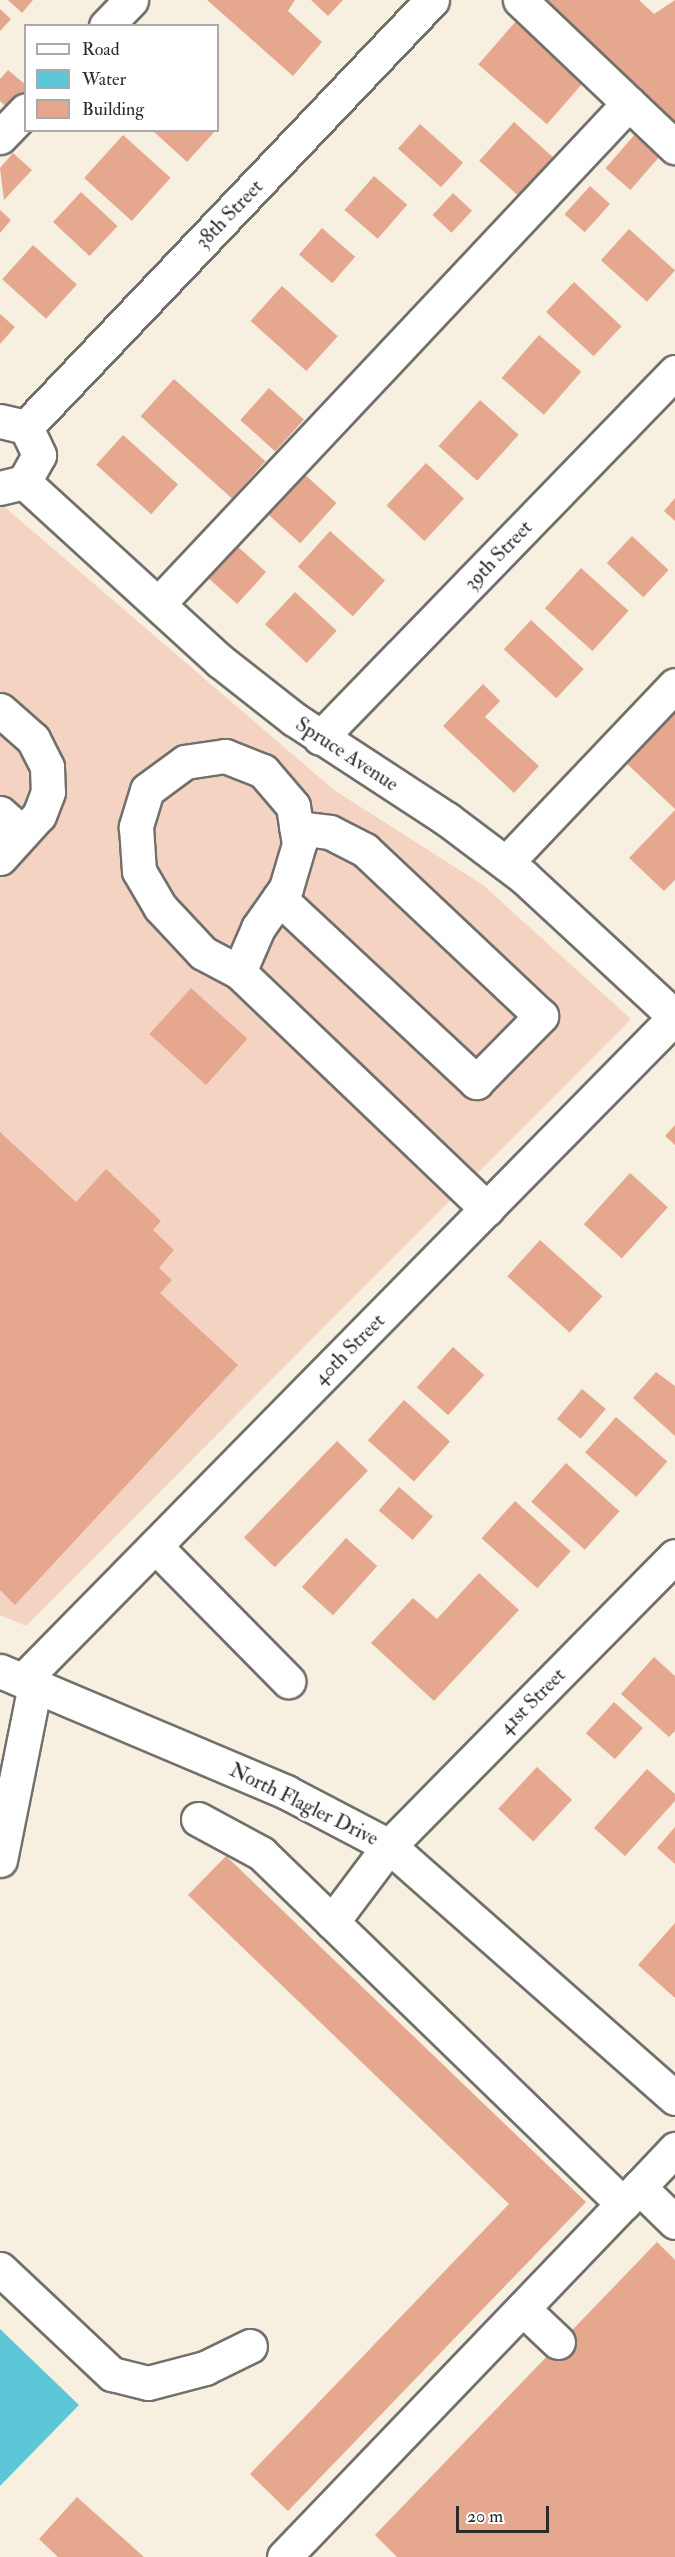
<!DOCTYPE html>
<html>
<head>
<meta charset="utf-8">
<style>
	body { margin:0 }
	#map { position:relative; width:675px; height:2557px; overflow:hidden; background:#f7f0e1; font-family:"IM FELL Double Pica",serif }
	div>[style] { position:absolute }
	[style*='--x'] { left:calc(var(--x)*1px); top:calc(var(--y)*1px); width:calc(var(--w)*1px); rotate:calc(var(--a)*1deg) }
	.built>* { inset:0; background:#f5d3c2 }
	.water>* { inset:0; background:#5cc7d6 }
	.building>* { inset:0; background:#e5a78d; transform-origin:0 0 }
	.roads { filter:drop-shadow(2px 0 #72706b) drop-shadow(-2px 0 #72706b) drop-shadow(0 2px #72706b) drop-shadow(0 -2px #72706b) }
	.minor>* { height:33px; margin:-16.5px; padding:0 16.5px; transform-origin:16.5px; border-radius:16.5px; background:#fff }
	span { translate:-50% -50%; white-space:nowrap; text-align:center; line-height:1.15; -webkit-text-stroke:6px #fff; paint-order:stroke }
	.street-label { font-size:20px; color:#2b2b2b }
	.legend { position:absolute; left:24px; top:24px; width:195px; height:108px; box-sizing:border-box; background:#fff; border:2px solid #aaa; margin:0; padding:8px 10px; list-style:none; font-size:18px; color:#2b2b2b }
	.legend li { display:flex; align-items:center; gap:12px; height:30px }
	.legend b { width:30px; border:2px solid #aaa }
	.scale { position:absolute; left:456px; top:2506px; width:93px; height:27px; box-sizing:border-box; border:3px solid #2b2b2b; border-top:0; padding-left:8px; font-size:18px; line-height:21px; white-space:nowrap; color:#2b2b2b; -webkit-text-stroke:4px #fff; paint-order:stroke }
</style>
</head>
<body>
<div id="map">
	<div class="built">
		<i style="clip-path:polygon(0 503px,334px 790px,483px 885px,631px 1019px,26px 1626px,0 1615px)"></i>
	</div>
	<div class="water">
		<i style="clip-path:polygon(0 2329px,79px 2405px,0 2486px)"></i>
	</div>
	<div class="building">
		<i style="clip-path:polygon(8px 0,33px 0,22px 13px)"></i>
		<i style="clip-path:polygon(207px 0,295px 0,288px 11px,322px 42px,293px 76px)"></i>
		<i style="clip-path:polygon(311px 0,343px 0,328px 16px)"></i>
		<i style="clip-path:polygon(542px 0,639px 0,654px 14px,675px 0,675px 123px)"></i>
		<i style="clip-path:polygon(0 9px,11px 19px,0 31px)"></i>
		<i style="left:517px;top:20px;width:91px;height:59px;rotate:41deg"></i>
		<i style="clip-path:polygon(8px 70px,26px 85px,26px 97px,12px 112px,0 101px,0 79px)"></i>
		<i style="left:514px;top:122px;width:57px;height:52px;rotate:42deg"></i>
		<i style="left:420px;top:124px;width:58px;height:33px;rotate:42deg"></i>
		<i style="clip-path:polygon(152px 130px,216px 130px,187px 162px)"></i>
		<i style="left:637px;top:132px;width:33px;height:48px;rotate:41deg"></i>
		<i style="left:123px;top:135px;width:64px;height:58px;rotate:42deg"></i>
		<i style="clip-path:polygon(13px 153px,32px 170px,4px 200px,0 168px)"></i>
		<i style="left:374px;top:176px;width:44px;height:45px;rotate:41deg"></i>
		<i style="left:590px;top:186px;width:27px;height:38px;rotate:42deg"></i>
		<i style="left:81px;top:192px;width:50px;height:41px;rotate:43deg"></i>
		<i style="left:453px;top:193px;width:26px;height:30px;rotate:43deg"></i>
		<i style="clip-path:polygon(0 210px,11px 220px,0 233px)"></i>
		<i style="left:322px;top:228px;width:44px;height:35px;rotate:41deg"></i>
		<i style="left:629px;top:229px;width:62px;height:42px;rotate:42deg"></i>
		<i style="left:33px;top:245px;width:59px;height:46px;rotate:42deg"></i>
		<i style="left:574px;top:282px;width:65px;height:41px;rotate:43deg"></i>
		<i style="left:282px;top:286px;width:75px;height:47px;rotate:42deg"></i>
		<i style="clip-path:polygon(0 314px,15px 327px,0 344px)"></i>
		<i style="left:539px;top:335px;width:56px;height:57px;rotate:41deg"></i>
		<i style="left:174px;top:379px;width:123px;height:50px;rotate:42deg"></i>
		<i style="left:269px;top:388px;width:47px;height:43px;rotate:42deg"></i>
		<i style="left:480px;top:400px;width:52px;height:62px;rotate:42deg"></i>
		<i style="left:123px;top:435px;width:74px;height:40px;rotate:42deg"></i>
		<i style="left:426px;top:463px;width:52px;height:58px;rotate:43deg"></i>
		<i style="left:303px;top:473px;width:45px;height:54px;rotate:42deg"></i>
		<i style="clip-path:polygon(675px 498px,675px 521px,664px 511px)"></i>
		<i style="left:330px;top:531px;width:74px;height:48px;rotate:42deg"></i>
		<i style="left:632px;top:536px;width:50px;height:37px;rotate:43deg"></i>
		<i style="left:237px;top:546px;width:39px;height:43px;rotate:42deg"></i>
		<i style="left:581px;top:568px;width:64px;height:54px;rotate:42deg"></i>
		<i style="left:295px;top:592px;width:57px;height:44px;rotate:43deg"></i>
		<i style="left:531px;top:620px;width:72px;height:40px;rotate:43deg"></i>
		<i style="clip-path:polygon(483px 684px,500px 701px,485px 717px,539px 766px,514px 793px,443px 726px)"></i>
		<i style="clip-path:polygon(675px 707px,675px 809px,624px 761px)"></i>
		<i style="clip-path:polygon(675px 810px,675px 880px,664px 891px,629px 858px)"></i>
		<i style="left:191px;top:988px;width:76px;height:62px;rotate:42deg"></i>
		<i style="clip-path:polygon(675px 1125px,675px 1145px,665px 1136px)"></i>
		<i style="clip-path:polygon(0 1132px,76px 1202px,106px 1169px,161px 1221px,153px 1230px,174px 1250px,159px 1268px,172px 1280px,160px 1293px,238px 1365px,15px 1605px,0 1590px)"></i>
		<i style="left:630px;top:1173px;width:51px;height:69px;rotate:42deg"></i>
		<i style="left:540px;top:1240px;width:84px;height:49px;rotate:42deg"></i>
		<i style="left:453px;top:1347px;width:42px;height:54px;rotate:42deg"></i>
		<i style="clip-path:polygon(656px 1372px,675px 1386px,675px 1436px,633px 1398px)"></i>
		<i style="left:582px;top:1389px;width:31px;height:39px;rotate:40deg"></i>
		<i style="left:404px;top:1400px;width:62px;height:54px;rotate:42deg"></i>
		<i style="left:616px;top:1417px;width:68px;height:47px;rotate:41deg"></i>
		<i style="left:337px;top:1441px;width:43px;height:134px;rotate:44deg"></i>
		<i style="left:566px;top:1463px;width:72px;height:52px;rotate:42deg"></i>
		<i style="left:399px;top:1487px;width:45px;height:31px;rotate:41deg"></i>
		<i style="left:515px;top:1501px;width:75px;height:50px;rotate:42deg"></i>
		<i style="left:346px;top:1538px;width:42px;height:66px;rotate:42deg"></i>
		<i style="clip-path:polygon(479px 1573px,519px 1610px,434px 1701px,371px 1643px,413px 1598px,437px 1619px)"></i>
		<i style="clip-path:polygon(654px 1657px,675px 1676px,675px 1731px,669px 1737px,621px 1694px)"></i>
		<i style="left:614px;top:1702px;width:39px;height:42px;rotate:42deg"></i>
		<i style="left:537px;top:1767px;width:48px;height:57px;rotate:43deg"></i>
		<i style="clip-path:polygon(647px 1769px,675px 1794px,675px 1801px,625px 1856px,594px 1828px)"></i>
		<i style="clip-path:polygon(675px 1827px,675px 1864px,657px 1848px)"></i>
		<i style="clip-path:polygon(226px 1856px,586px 2202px,288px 2511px,250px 2474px,509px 2204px,188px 1895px)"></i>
		<i style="clip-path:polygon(675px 1923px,675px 1998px,638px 1965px)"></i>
		<i style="clip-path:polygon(657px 2242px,675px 2260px,675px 2557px,397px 2557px,375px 2535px)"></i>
		<i style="clip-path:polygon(77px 2497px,144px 2557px,58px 2557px,39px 2539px)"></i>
	</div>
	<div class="roads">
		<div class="minor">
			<i style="--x:520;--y:0;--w:214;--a:43.5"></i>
			<i style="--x:106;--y:26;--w:36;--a:-46"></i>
			<i style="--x:0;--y:137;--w:37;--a:-46"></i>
			<i style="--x:0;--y:421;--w:27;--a:13"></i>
			<i style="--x:26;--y:427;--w:31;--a:65"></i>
			<i style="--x:39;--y:455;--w:31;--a:119"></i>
			<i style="--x:24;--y:482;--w:25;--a:166"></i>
			<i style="--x:26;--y:427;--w:589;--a:-46.44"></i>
			<i style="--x:24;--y:482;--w:265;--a:42.4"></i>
			<i style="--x:220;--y:661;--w:94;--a:38.1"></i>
			<i style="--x:294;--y:719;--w:183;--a:33.2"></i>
			<i style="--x:447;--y:819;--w:96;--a:37"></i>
			<i style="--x:524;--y:877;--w:206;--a:42.8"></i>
			<i style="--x:159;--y:603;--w:686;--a:-46.77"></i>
			<i style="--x:0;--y:710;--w:44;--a:41.3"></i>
			<i style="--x:33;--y:739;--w:31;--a:63"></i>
			<i style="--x:47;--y:767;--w:25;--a:88"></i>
			<i style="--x:48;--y:792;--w:25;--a:111"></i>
			<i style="--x:39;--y:815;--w:58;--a:132.2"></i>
			<i style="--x:320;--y:738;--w:510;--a:-45.87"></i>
			<i style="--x:0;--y:813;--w:30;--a:42"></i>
			<i style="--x:506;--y:863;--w:245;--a:-46.5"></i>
			<i style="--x:279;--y:898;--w:270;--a:43"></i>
			<i style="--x:476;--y:1082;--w:93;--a:-45.4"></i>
			<i style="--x:541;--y:1016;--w:242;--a:-136.7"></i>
			<i style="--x:365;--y:850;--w:39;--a:-153"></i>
			<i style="--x:330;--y:832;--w:34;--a:-173"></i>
			<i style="--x:239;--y:972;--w:48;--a:-66.6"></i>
			<i style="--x:258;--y:928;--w:49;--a:-55"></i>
			<i style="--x:286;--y:888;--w:46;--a:-73.5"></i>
			<i style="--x:299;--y:844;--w:38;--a:-99"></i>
			<i style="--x:293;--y:806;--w:46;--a:-130.6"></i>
			<i style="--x:263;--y:771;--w:41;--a:-158.5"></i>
			<i style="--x:225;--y:756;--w:40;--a:171.5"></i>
			<i style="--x:185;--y:762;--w:47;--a:143.6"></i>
			<i style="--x:147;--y:790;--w:39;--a:107"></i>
			<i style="--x:136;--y:827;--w:44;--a:86.1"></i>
			<i style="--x:139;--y:871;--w:42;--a:59.7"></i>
			<i style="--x:160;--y:907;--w:63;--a:46.9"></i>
			<i style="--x:203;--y:953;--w:41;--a:27.8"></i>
			<i style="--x:239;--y:972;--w:343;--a:43.7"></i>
			<i style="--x:155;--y:1546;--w:190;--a:45.4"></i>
			<i style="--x:0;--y:1671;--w:311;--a:22.9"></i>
			<i style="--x:286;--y:1792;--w:116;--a:27.7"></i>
			<i style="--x:389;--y:1846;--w:381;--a:41.4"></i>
			<i style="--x:23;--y:1680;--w:930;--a:-45.48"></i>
			<i style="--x:198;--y:1819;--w:72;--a:28.4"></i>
			<i style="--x:261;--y:1853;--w:504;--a:44.12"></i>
			<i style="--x:623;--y:2204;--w:76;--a:-46.6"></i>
			<i style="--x:0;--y:1860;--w:178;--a:-78.7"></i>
			<i style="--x:332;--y:1922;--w:95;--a:-53.1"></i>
			<i style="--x:389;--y:1846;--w:407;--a:-45.4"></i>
			<i style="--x:639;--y:2187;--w:50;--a:44.2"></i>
			<i style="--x:0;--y:2269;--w:154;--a:43.2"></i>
			<i style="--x:112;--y:2374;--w:37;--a:14"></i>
			<i style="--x:148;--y:2383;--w:59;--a:-14.7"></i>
			<i style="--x:205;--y:2368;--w:50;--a:-26.1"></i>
			<i style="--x:523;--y:2309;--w:48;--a:43.3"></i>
			<i style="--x:284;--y:2557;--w:489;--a:-46.2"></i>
		</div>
	</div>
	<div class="street-label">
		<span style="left:229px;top:214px;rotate:-46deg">38th Street</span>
		<span style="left:498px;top:555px;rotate:-46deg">39th Street</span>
		<span style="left:347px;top:754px;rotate:33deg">Spruce Avenue</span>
		<span style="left:349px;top:1349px;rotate:-45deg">40th Street</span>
		<span style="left:532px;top:1701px;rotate:-45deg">41st Street</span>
		<span style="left:304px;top:1804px;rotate:26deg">North Flagler Drive</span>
	</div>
	<ul class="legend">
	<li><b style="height:8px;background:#fff"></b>Road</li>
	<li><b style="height:16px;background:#5cc7d6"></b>Water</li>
	<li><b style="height:16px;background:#e5a78d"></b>Building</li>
	</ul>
	<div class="scale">20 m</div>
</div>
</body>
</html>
